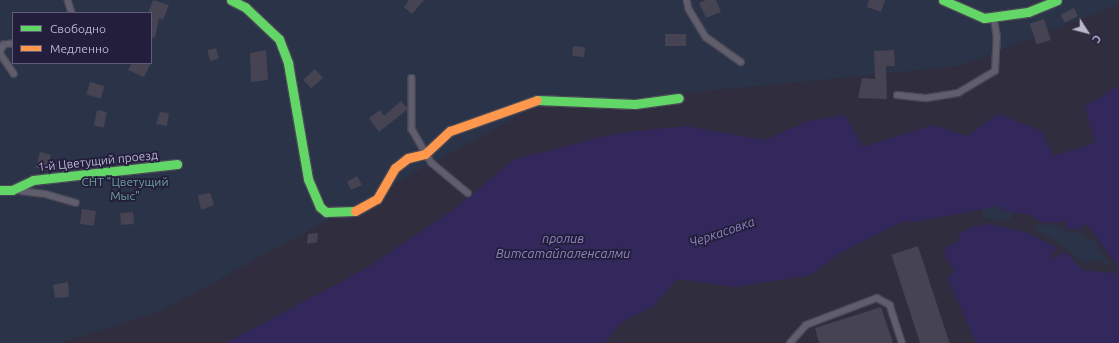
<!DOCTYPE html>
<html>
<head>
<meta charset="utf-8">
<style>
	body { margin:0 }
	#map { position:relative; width:1119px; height:343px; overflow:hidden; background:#2f2d3e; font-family:Ubuntu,sans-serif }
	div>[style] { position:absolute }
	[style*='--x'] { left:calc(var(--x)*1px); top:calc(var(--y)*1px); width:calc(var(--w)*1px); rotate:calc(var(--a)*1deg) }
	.green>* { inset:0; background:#2b3349 }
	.water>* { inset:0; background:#33285b }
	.building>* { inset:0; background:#464353; transform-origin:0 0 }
	.roads { filter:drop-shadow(1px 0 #4a4855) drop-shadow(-1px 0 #4a4855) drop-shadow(0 1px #4a4855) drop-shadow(0 -1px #4a4855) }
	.lane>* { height:5.5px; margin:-2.75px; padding:0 2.75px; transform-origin:2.75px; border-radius:2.75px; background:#605d6c }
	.fast>* { height:9px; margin:-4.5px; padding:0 4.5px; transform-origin:4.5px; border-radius:4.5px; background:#63d668 }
	.slow>* { height:9px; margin:-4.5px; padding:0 4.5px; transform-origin:4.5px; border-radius:4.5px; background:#ff974d }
	span { translate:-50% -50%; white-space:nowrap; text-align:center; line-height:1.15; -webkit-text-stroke:3.5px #231e3b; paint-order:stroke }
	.street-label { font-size:12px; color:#bcb7cf }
	.park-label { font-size:12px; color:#6ca299 }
	.water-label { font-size:13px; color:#8d83bd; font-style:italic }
	.legend { position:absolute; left:12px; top:12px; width:140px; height:52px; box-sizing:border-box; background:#231e3b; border:1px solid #605b76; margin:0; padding:5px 7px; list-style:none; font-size:12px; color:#bcb7cf }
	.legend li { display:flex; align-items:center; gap:8px; height:20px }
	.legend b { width:20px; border:1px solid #605b76 }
	.north { position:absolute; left:1067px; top:12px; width:40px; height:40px; -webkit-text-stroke:3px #231e3b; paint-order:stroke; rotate:126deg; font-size:11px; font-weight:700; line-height:16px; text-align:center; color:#bcb7cf }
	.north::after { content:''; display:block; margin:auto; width:14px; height:18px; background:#bcb7cf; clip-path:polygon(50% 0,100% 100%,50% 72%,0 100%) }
</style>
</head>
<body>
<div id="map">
	<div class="green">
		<i style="clip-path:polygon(evenodd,0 0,1119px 0,1119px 4px,960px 66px,533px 108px,161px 311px,61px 343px,0 343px,0 0,13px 13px,151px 13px,151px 63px,13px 63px,13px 13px)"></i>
		<i style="clip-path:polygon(999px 205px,1004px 211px,1012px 212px,1010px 221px,986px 218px,981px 214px,982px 209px)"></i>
		<i style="clip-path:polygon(1035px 224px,1061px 226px,1065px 231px,1082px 233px,1085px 239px,1097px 241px,1098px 248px,1111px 265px,1107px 267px,1101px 260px,1084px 263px,1058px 242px,1034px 229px)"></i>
	</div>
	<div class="water">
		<i style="clip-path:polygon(1119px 86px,1119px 343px,976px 343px,947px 277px,955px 272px,945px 256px,946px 247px,958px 242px,960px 233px,972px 227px,988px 224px,1026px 232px,1057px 248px,1052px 252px,1052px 259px,1065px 252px,1083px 270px,1115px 273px,1118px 267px,1088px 225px,1083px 225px,1080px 230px,1066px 228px,1066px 221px,1047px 223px,1035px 219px,1032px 215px,1004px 211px,999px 206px,915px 222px,905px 221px,837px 255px,811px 275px,735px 287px,677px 279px,653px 307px,621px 323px,605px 343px,226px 343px,365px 269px,454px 209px,515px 159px,618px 133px,685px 126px,765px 140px,808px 121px,845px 115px,863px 147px,933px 125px,967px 136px,998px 114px,1042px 131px,1053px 156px,1095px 143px,1085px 106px)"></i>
	</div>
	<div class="building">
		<i style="clip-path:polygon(153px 0,169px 5px,163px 20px,159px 18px,155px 38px,151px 37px,151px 13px,148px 13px)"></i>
		<i style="clip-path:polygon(409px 0,424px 0,412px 14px,404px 7px)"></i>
		<i style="clip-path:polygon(706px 0,716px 0,721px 12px,706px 18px,699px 3px)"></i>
		<i style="clip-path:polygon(869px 0,885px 0,881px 12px,867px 7px)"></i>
		<i style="left:1074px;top:8px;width:9px;height:15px;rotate:63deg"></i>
		<i style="left:1044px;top:19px;width:22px;height:15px;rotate:72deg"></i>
		<i style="left:665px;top:34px;width:21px;height:12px"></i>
		<i style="left:573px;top:46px;width:12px;height:10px;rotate:5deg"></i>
		<i style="left:216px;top:48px;width:11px;height:9px;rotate:75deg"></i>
		<i style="clip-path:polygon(266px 50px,268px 80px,251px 82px,250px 53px)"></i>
		<i style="clip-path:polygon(894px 50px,895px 66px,886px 66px,887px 99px,858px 98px,862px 78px,875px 79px,874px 51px)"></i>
		<i style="clip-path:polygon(132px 63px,151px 63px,144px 77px,128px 70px)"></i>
		<i style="left:315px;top:69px;width:12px;height:16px;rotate:48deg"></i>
		<i style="left:90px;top:82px;width:15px;height:13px;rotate:16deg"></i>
		<i style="clip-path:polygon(401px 101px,408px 109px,379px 132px,369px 118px,380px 110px,384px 116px)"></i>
		<i style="left:97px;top:110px;width:10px;height:16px;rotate:11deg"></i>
		<i style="clip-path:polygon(160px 112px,169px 113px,167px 126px,156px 124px)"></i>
		<i style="clip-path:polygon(40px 152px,51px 155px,48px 169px,36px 168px)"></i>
		<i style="clip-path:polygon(357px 176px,362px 185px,351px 190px,347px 182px)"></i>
		<i style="clip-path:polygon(210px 193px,214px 205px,201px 210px,198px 195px)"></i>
		<i style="left:82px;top:209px;width:14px;height:15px;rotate:8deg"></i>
		<i style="left:133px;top:212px;width:12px;height:13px;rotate:85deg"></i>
		<i style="clip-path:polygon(318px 233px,317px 242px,307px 244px,308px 234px)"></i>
		<i style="left:918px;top:246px;width:102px;height:28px;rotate:72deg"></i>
		<i style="clip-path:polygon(68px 282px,69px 297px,55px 298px,53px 285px)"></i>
		<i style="clip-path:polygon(881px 307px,893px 343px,819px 343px,815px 328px)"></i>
	</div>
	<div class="roads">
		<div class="lane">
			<i style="--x:68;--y:0;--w:14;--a:73"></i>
			<i style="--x:687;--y:0;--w:9;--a:77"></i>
			<i style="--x:689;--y:9;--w:33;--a:59"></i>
			<i style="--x:706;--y:37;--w:43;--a:35.5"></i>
			<i style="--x:13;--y:44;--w:9;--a:174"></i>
			<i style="--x:4;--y:45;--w:9;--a:117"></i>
			<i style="--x:0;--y:53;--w:25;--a:56"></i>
			<i style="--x:412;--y:78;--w:51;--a:90"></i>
			<i style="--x:412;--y:129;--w:39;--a:60"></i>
			<i style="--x:432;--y:163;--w:47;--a:39.8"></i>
			<i style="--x:897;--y:95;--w:30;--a:6"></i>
			<i style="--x:927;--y:98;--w:31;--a:-9"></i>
			<i style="--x:958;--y:93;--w:43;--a:-30.7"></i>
			<i style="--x:995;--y:71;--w:33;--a:-87"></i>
			<i style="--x:997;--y:38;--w:19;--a:-99"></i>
			<i style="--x:21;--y:191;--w:24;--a:7"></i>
			<i style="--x:45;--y:194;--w:32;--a:16"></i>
			<i style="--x:790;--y:343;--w:24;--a:-48"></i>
			<i style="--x:806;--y:325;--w:76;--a:-20.8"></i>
			<i style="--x:877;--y:298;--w:15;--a:28"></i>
			<i style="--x:890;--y:305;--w:40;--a:72"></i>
		</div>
		<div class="fast">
			<i style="--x:231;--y:0;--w:16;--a:27"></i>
			<i style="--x:245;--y:7;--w:47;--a:43.3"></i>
			<i style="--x:279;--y:39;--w:26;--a:69"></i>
			<i style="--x:288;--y:63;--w:118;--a:80.2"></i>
			<i style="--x:308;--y:179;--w:30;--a:67"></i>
			<i style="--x:320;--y:207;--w:8;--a:40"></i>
			<i style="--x:326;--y:212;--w:29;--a:-2"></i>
			<i style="--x:943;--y:0;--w:45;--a:23.7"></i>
			<i style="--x:984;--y:18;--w:44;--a:-7.8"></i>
			<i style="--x:1028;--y:12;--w:31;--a:-22"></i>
			<i style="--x:537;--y:100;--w:98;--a:2.3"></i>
			<i style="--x:635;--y:104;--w:44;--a:-7.8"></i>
			<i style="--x:0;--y:190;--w:12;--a:0"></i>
			<i style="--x:12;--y:190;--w:23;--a:-25"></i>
			<i style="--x:33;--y:180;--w:145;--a:-6.3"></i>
		</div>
		<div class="slow">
			<i style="--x:355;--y:211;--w:25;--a:-29"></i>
			<i style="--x:377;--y:199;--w:36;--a:-60"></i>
			<i style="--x:395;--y:168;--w:16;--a:-38"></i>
			<i style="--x:408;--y:158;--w:17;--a:-13"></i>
			<i style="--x:425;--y:154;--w:34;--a:-43"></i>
			<i style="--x:450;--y:131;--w:92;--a:-19.6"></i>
		</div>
	</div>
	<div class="street-label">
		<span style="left:98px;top:161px;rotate:-6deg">1-й Цветущий проезд</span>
	</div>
	<div class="park-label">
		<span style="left:125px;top:189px">СНТ "Цветущий<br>Мыс"</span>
	</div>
	<div class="water-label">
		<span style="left:722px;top:232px;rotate:-19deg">Черкасовка</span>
		<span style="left:563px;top:246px">пролив<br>Витсатайпаленсалми</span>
	</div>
	<ul class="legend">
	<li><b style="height:5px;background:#63d668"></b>Свободно</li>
	<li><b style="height:5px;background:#ff974d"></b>Медленно</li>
	</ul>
	<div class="north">С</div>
</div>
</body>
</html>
